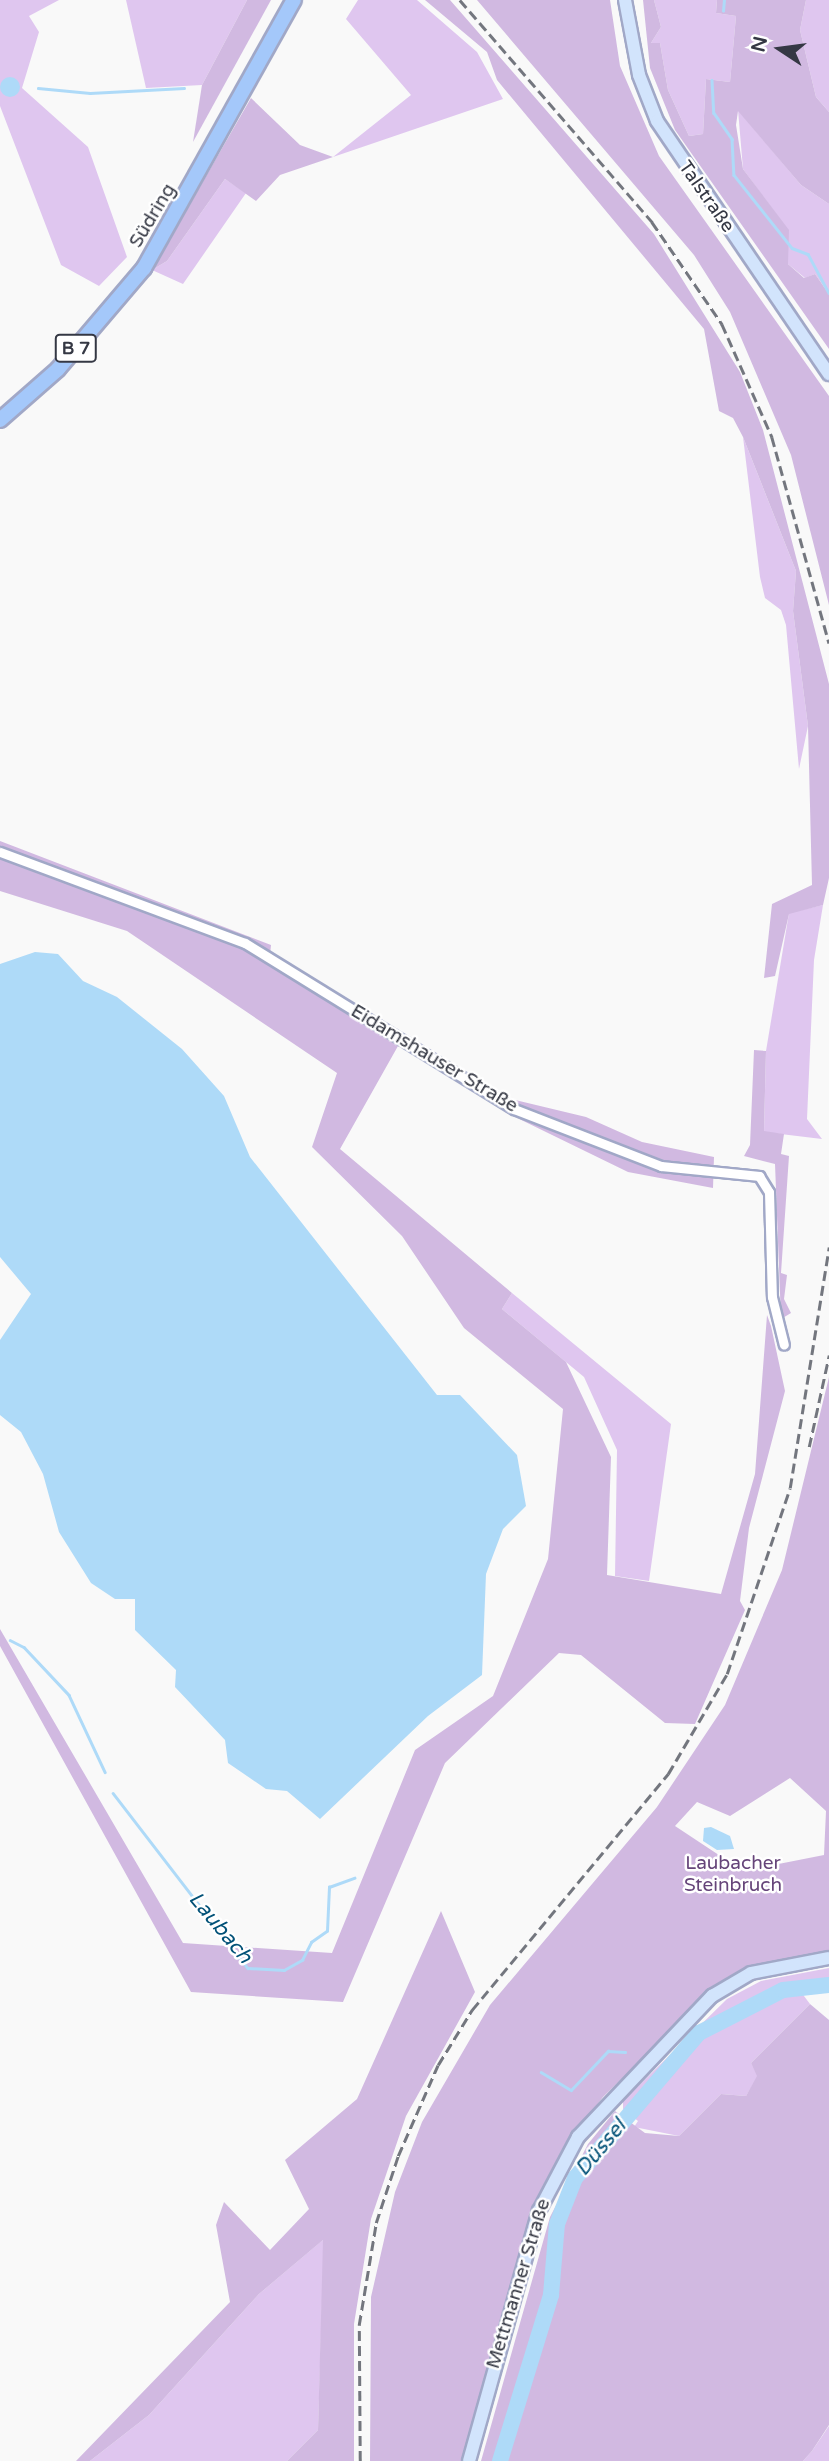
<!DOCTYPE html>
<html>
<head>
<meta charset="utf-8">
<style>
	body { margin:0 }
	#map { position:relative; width:829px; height:2461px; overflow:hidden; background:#f9f9f9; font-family:"Varela Round",sans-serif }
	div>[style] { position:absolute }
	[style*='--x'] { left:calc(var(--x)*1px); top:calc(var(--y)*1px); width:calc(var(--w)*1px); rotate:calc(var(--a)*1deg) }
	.green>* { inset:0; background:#dfc6ef }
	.forest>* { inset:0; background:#d1b9e1 }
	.water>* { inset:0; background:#aedaf8 }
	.round { border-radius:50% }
	.stream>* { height:2.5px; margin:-1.25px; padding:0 1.25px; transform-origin:1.25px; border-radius:1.25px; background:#aedaf8 }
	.river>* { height:16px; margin:-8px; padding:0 8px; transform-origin:8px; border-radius:8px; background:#aedaf8 }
	.roads { filter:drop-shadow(2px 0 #a1a8c7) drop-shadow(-2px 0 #a1a8c7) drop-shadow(0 2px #a1a8c7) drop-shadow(0 -2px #a1a8c7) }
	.minor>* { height:9px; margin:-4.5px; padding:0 4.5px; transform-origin:4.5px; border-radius:4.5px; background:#fff }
	.secondary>* { height:12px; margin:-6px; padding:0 6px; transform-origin:6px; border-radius:6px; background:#d2e4fc }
	.primary>* { height:14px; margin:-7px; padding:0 7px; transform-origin:7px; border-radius:7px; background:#a4c8fa }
	.rail>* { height:2.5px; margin-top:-1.25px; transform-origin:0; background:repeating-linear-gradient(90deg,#73767e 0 10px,transparent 0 15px) }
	span { translate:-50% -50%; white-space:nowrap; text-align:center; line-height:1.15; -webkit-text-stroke:5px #fff; paint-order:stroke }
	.shield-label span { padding:2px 5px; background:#fff; border:2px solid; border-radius:5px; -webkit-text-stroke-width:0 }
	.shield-label { font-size:18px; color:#353844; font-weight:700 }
	.street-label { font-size:19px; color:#353844 }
	.park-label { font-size:19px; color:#66457a }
	.water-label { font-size:21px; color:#035278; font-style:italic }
	.north { position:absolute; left:745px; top:14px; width:70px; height:70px; -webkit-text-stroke:5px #fff; paint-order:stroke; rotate:283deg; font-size:19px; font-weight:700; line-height:28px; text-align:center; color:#353844 }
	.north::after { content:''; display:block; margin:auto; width:24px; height:32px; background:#353844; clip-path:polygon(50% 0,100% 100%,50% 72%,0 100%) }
</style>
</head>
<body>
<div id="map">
	<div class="green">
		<i style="clip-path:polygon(0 0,59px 0,29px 16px,39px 32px,22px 88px,88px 147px,127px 257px,99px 286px,61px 265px,0 106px)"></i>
		<i style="clip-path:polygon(126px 0,247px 0,202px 85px,146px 88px)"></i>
		<i style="clip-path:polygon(358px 0,417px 0,477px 52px,503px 99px,333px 157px,411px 95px,346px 19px)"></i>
		<i style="clip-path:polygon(654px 0,717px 0,716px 13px,736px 16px,730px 82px,706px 79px,703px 134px,689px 136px,668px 90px,660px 43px,651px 43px,661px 27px)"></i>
		<i style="clip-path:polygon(806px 0,829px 0,829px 112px,816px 97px,800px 30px)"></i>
		<i style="clip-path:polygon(738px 110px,801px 185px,829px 204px,829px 294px,815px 274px,805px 278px,788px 264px,788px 230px,743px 169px)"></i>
		<i style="clip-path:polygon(225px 179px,246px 193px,183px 284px,152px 270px,167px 261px)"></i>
		<i style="clip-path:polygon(743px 437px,796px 571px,793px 611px,808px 726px,799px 769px,786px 625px,781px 610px,765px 598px,760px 577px)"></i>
		<i style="clip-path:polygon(823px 905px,814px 960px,807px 1119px,822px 1139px,764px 1132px,766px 1051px,789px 913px)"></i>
		<i style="clip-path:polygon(512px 1293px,671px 1424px,649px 1581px,615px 1576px,617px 1450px,584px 1377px,502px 1309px)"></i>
		<i style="clip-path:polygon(829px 1968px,829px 1981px,801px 1992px,810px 2004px,751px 2063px,758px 2076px,746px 2096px,721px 2094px,679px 2136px,634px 2127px,638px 2121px,623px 2109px,623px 2101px,727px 1999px,761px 1981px)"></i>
		<i style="clip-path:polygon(324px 2239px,318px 2430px,287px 2461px,90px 2461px,149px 2415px,259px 2294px)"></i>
		<i style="clip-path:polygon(829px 2426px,829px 2461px,803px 2461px,812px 2451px)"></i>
	</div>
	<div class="forest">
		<i style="clip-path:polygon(247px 0,271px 0,193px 142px,202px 85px)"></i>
		<i style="clip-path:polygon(425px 0,450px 0,654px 234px,740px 372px,763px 430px,829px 684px,829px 878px,823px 905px,789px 914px,775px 976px,764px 978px,772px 904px,812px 885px,808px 726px,793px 611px,796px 571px,743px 437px,733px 418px,719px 411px,704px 329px,497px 80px,487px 52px)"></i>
		<i style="clip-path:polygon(477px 0,610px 0,620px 66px,659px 156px,829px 396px,829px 605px,791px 455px,730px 312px,694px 255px)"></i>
		<i style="clip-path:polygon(643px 0,654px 0,661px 27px,651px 43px,660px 43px,668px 90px,689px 136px,703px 134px,706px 79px,730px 82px,736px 16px,716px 13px,717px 0,806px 0,800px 30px,816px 97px,829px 112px,829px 204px,801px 185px,738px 111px,736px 125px,743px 169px,789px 230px,788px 264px,804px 278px,815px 274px,829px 294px,829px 349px,675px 130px,650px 68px)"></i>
		<i style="clip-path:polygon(251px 98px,300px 145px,333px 157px,280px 175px,256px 201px,225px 179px,167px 261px,152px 270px)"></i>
		<i style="clip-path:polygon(0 841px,271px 945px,269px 965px,398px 1046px,340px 1149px,512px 1293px,502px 1309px,566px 1362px,611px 1457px,607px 1575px,721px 1594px,755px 1474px,767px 1315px,771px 1326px,785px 1391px,749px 1528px,740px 1601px,745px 1610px,695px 1724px,665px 1723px,581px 1655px,559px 1653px,445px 1763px,343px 2002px,191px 1992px,0 1646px,0 1629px,183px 1943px,332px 1953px,415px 1750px,493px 1696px,548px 1559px,563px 1409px,464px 1328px,402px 1236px,312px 1147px,337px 1073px,127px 931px,0 891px)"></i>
		<i style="clip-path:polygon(754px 1050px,766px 1051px,764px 1131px,784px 1134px,781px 1154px,789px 1156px,781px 1273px,787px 1275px,784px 1299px,791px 1313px,781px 1319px,775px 1164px,744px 1156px,750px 1145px)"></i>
		<i style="clip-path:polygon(511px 1099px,586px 1117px,642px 1142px,714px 1157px,713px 1188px,628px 1172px,505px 1112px)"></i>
		<i style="clip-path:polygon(evenodd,829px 1377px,829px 1951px,768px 1964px,710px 1993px,603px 2097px,575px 2134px,535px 2210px,465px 2461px,370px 2461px,371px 2297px,395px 2192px,422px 2122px,490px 2005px,657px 1807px,725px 1705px,782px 1570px,829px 1377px,790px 1778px,826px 1811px,824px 1855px,743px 1871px,675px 1826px,697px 1802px,730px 1816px,790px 1778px)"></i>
		<i style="clip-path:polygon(441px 1911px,475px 1992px,406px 2116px,371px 2219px,354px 2324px,354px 2461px,287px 2461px,318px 2430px,323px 2240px,259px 2294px,149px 2415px,90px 2461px,76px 2461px,230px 2302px,216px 2225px,224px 2202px,270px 2250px,309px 2209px,285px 2160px,357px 2099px)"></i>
		<i style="clip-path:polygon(810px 2004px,829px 2020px,829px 2425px,812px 2451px,803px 2461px,481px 2461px,550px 2217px,588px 2144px,615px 2111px,645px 2133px,679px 2136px,721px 2094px,746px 2096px,757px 2076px,751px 2063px)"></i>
	</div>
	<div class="water">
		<i class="round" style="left:0;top:77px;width:20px;height:20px"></i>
		<i style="clip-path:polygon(35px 952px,58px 954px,83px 981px,117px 997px,182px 1049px,224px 1096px,250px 1157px,437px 1395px,460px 1395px,517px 1455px,526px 1506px,503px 1529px,486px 1574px,482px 1675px,428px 1716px,320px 1819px,287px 1791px,266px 1789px,228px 1763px,225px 1740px,175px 1687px,176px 1670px,135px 1630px,135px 1599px,115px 1599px,91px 1583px,59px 1532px,43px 1474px,21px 1432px,0 1415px,0 1340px,31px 1294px,0 1257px,0 964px)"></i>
		<i style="clip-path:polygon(711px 1827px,730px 1836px,734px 1849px,717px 1850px,703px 1841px,704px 1828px)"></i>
	</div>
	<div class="stream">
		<i style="--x:723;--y:11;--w:11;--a:-85"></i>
		<i style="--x:712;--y:80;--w:33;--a:87"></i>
		<i style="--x:714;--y:113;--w:32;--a:55"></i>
		<i style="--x:732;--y:139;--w:36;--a:87"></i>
		<i style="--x:734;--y:175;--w:93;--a:51.5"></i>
		<i style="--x:792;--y:248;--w:17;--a:21"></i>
		<i style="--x:808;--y:254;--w:44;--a:61.7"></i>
		<i style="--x:38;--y:88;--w:52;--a:5.5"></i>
		<i style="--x:90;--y:93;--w:94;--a:-3"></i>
		<i style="--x:10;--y:1640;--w:16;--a:27"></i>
		<i style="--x:24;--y:1647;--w:66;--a:46.8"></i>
		<i style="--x:69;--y:1695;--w:85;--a:64.9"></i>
		<i style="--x:113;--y:1793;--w:221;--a:52.4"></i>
		<i style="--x:248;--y:1968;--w:36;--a:3"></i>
		<i style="--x:284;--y:1970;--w:21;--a:-29"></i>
		<i style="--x:302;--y:1960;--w:20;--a:-63"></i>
		<i style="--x:311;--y:1942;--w:19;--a:-35"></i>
		<i style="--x:327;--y:1931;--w:44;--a:-87.4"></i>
		<i style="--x:329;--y:1887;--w:27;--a:-20"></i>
		<i style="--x:541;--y:2072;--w:35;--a:31"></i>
		<i style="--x:571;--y:2090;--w:54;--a:-46.5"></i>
		<i style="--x:608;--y:2051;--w:17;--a:3"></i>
	</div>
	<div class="river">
		<i style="--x:500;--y:2461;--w:174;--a:-72.9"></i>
		<i style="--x:551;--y:2295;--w:71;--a:-85.2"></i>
		<i style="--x:557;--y:2224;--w:49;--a:-68.6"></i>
		<i style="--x:575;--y:2178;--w:191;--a:-49.5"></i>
		<i style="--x:699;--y:2033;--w:94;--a:-27.1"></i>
		<i style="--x:783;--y:1990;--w:46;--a:-6.2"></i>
	</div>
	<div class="roads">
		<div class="minor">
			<i style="--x:0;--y:852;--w:261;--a:20.4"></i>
			<i style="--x:245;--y:943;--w:316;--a:31.7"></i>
			<i style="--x:514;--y:1109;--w:158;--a:21.2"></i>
			<i style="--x:661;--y:1166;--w:99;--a:5.8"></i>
			<i style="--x:759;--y:1176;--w:19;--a:58"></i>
			<i style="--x:769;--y:1192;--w:105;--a:88.4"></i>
			<i style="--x:772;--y:1297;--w:49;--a:76"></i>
		</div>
		<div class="secondary">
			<i style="--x:625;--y:0;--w:76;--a:79.4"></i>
			<i style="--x:639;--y:75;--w:49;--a:68.6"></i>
			<i style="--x:657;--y:121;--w:306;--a:55.8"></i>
			<i style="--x:469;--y:2461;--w:260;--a:-74.4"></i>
			<i style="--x:539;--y:2211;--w:84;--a:-62.2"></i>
			<i style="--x:578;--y:2137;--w:195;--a:-46.5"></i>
			<i style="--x:712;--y:1996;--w:45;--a:-30.5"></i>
			<i style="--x:751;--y:1973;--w:79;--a:-10.9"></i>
		</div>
		<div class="primary">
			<i style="--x:0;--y:420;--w:77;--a:-41.3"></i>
			<i style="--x:58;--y:369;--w:133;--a:-49.6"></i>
			<i style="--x:144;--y:268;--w:307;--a:-60.8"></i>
		</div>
	</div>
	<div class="rail">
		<i style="--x:460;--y:0;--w:294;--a:49.1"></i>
		<i style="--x:652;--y:222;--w:124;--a:55.5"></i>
		<i style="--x:722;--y:324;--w:124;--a:66.1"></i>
		<i style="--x:772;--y:437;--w:214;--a:74.5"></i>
		<i style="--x:809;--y:1447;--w:94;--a:-77.7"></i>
		<i style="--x:360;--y:2461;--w:136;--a:-90.4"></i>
		<i style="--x:359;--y:2325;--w:103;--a:-80.5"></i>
		<i style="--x:376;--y:2223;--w:71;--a:-71.8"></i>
		<i style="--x:398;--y:2156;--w:99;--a:-66.3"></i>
		<i style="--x:438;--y:2065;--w:65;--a:-58.3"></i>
		<i style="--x:472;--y:2010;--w:307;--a:-50.3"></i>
		<i style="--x:668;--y:1774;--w:116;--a:-59.5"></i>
		<i style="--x:727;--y:1674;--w:196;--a:-71.3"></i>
		<i style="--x:790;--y:1488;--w:244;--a:-80.8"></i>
	</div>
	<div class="shield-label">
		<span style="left:76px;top:348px">B 7</span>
	</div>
	<div class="street-label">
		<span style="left:706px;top:197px;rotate:55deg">Talstraße</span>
		<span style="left:153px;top:216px;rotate:-59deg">Südring</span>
		<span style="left:434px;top:1059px;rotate:31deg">Eidamshauser Straße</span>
		<span style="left:519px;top:2284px;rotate:-73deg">Mettmanner Straße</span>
	</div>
	<div class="park-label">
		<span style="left:733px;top:1875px">Laubacher<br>Steinbruch</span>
	</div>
	<div class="water-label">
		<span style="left:220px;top:1928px;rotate:50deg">Laubach</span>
		<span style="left:601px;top:2148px;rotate:-50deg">Düssel</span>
	</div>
	<div class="north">N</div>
</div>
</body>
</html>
